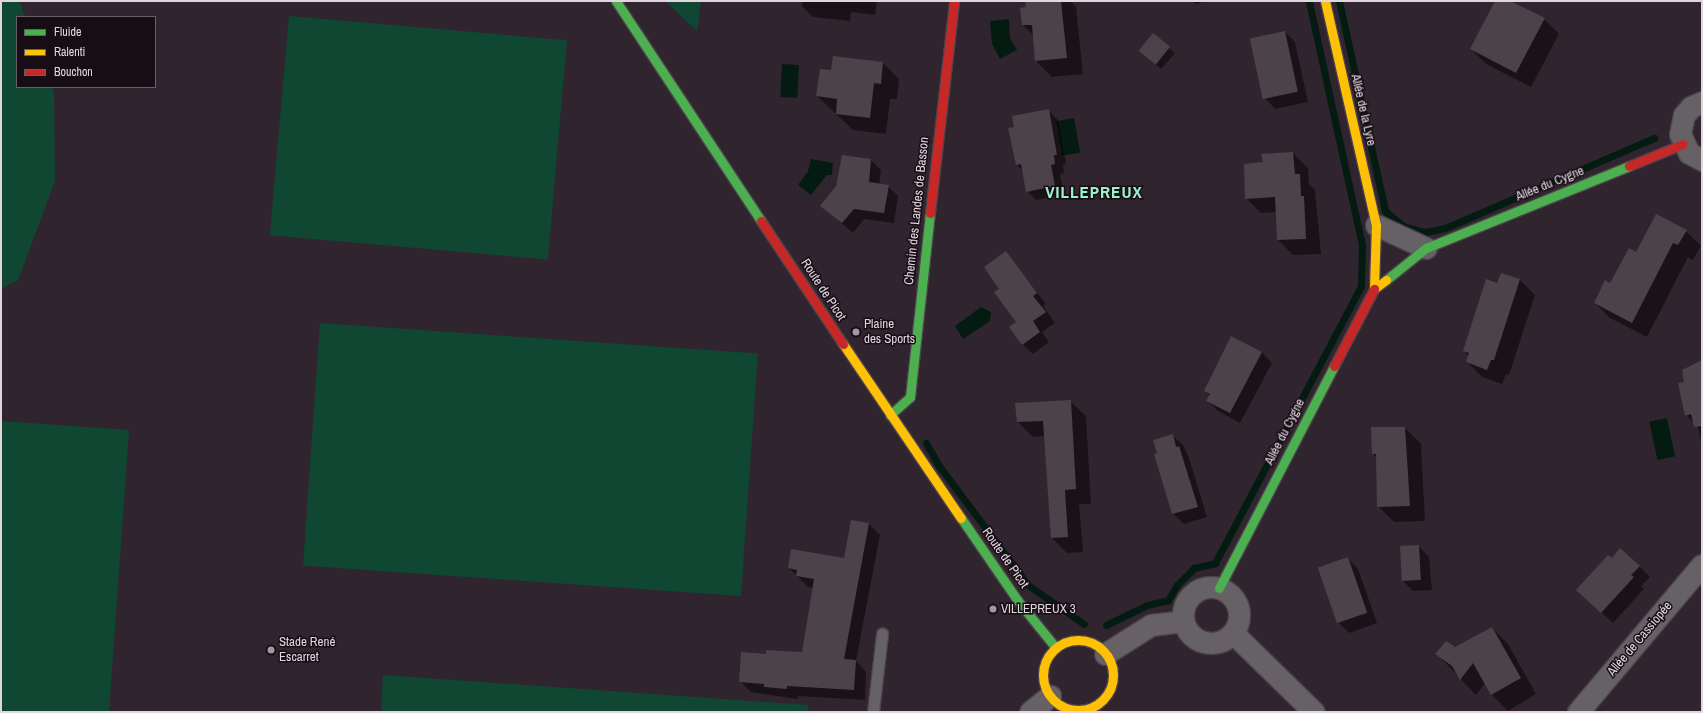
<!DOCTYPE html>
<html>
<head>
<meta charset="utf-8">
<style>
	body { margin:0 }
	#map { position:relative; width:1703px; height:713px; overflow:hidden; background:#30252e; font-family:"Archivo Narrow",sans-serif }
	div>[style] { position:absolute }
	[style*='--x'] { left:calc(var(--x)*1px); top:calc(var(--y)*1px); width:calc(var(--w)*1px); rotate:calc(var(--a)*1deg) }
	.green>* { inset:0; background:#0f4733; transform-origin:0 0 }
	.water>* { inset:0; background:#041b11; transform-origin:0 0 }
	.shadow>* { inset:0; background:#0007 }
	.stream>* { height:7px; margin:-3.5px; padding:0 3.5px; transform-origin:3.5px; border-radius:3.5px; background:#041b11 }
	.building>* { inset:0; background:#4c424a; transform-origin:0 0 }
	.roads { filter:drop-shadow(1px 0 #4c424a) drop-shadow(-1px 0 #4c424a) drop-shadow(0 1px #4c424a) drop-shadow(0 -1px #4c424a) }
	.lane>* { height:11px; margin:-5.5px; padding:0 5.5px; transform-origin:5.5px; border-radius:5.5px; background:#666165 }
	.street>* { height:21px; margin:-10.5px; padding:0 10.5px; transform-origin:10.5px; border-radius:10.5px; background:#666165 }
	.street>.ring { margin:-10.5px; padding:0; box-sizing:content-box; background:none; border:21px solid #666165; border-radius:50% }
	.fast>* { height:9px; margin:-4.5px; padding:0 4.5px; transform-origin:4.5px; border-radius:4.5px; background:#4caf50 }
	.slow>* { height:9px; margin:-4.5px; padding:0 4.5px; transform-origin:4.5px; border-radius:4.5px; background:#ffc107 }
	.slow>.ring { margin:-4.5px; padding:0; box-sizing:content-box; background:none; border:9px solid #ffc107; border-radius:50% }
	.jam>* { height:9px; margin:-4.5px; padding:0 4.5px; transform-origin:4.5px; border-radius:4.5px; background:#c62828 }
	.dots>* { width:11px; height:11px; translate:-50% -50%; box-sizing:border-box; border:2px solid #170e15; border-radius:50% }
	span { translate:-50% -50%; white-space:nowrap; text-align:center; line-height:1.15; -webkit-text-stroke:3px #170e15; paint-order:stroke }
	.street-label { font-size:13px; color:#e3d5e0 }
	.poi-label { font-size:13px; color:#e3d5e0 }
	.left { translate:0 -50%; text-align:left }
	.district-label { font-size:17px; color:#9cf1c9; font-weight:700; letter-spacing:1px }
	.frame { position:absolute; inset:0; border:2px solid #e3d5e0; pointer-events:none }
	.legend { position:absolute; left:16px; top:16px; width:140px; height:72px; box-sizing:border-box; background:#170e15; border:1px solid #695e66; margin:0; padding:5px 7px; list-style:none; font-size:12px; color:#e3d5e0 }
	.legend li { display:flex; align-items:center; gap:8px; height:20px }
	.legend b { width:20px; border:1px solid #695e66 }
</style>
</head>
<body>
<div id="map">
	<div class="green">
		<i style="clip-path:polygon(1px 1px,19px 1px,25px 17px,17px 17px,17px 87px,52px 87px,54px 92px,55px 181px,18px 280px,1px 289px)"></i>
		<i style="clip-path:polygon(665px 1px,701px 1px,697px 31px)"></i>
		<i style="left:289px;top:16px;width:279px;height:220px;rotate:5deg"></i>
		<i style="left:320px;top:323px;width:439px;height:243px;rotate:4deg"></i>
		<i style="clip-path:polygon(1px 421px,129px 430px,109px 712px,1px 712px)"></i>
		<i style="clip-path:polygon(383px 675px,808px 705px,808px 712px,381px 712px)"></i>
	</div>
	<div class="water">
		<i style="clip-path:polygon(1009px 19px,1010px 38px,1017px 50px,1000px 59px,992px 44px,990px 21px)"></i>
		<i style="left:782px;top:64px;width:17px;height:33px;rotate:3deg"></i>
		<i style="left:1074px;top:118px;width:35px;height:18px;rotate:80deg"></i>
		<i style="clip-path:polygon(811px 159px,833px 163px,832px 175px,827px 175px,811px 195px,798px 185px,808px 171px)"></i>
		<i style="clip-path:polygon(981px 307px,991px 312px,990px 321px,963px 339px,955px 326px)"></i>
		<i style="left:1667px;top:418px;width:39px;height:18px;rotate:78deg"></i>
	</div>
	<div class="shadow">
		<i style="clip-path:polygon(803px 1px,877px 1px,875px 15px,851px 12px,850px 21px,813px 17px,802px 6px)"></i>
		<i style="clip-path:polygon(1026px 1px,1070px 1px,1076px 7px,1083px 74px,1052px 77px,1036px 61px,1034px 36px,1023px 25px,1021px 9px,1027px 8px)"></i>
		<i style="clip-path:polygon(1192px 1px,1206px 1px,1196px 4px)"></i>
		<i style="clip-path:polygon(1496px 1px,1508px 1px,1544px 19px,1559px 34px,1531px 87px,1486px 64px,1471px 49px)"></i>
		<i style="clip-path:polygon(1285px 32px,1295px 42px,1308px 102px,1275px 109px,1265px 98px)"></i>
		<i style="clip-path:polygon(1169px 48px,1175px 53px,1161px 69px,1145px 56px)"></i>
		<i style="clip-path:polygon(883px 63px,899px 79px,897px 99px,890px 99px,886px 134px,853px 130px,817px 96px,832px 71px)"></i>
		<i style="clip-path:polygon(1048px 110px,1058px 120px,1066px 164px,1063px 165px,1064px 173px,1060px 174px,1064px 195px,1036px 200px,1027px 191px,1023px 171px,1017px 165px,1015px 127px)"></i>
		<i style="clip-path:polygon(1293px 153px,1308px 168px,1309px 184px,1315px 190px,1321px 254px,1293px 255px,1278px 240px,1276px 212px,1261px 213px,1246px 198px,1264px 163px)"></i>
		<i style="clip-path:polygon(871px 160px,881px 170px,879px 185px,888px 186px,898px 196px,894px 223px,864px 219px,853px 233px,822px 206px)"></i>
		<i style="clip-path:polygon(1686px 231px,1701px 246px,1693px 260px,1688px 257px,1647px 337px,1610px 318px,1595px 303px,1636px 253px)"></i>
		<i style="clip-path:polygon(1006px 253px,1046px 304px,1043px 306px,1055px 323px,1042px 332px,1049px 342px,1033px 354px,1022px 344px,1017px 322px,1000px 289px)"></i>
		<i style="clip-path:polygon(1501px 275px,1520px 280px,1535px 295px,1509px 375px,1506px 374px,1502px 384px,1482px 377px,1467px 362px,1469px 356px,1464px 351px)"></i>
		<i style="clip-path:polygon(1232px 337px,1262px 352px,1272px 363px,1240px 423px,1218px 411px,1207px 401px,1210px 396px,1205px 391px)"></i>
		<i style="clip-path:polygon(1702px 364px,1702px 449px,1698px 427px,1686px 415px,1686px 383px)"></i>
		<i style="clip-path:polygon(1070px 401px,1086px 416px,1091px 504px,1079px 504px,1083px 552px,1067px 553px,1052px 538px,1045px 436px,1033px 437px,1018px 422px)"></i>
		<i style="clip-path:polygon(1405px 428px,1421px 444px,1425px 521px,1394px 522px,1378px 506px,1377px 458px,1373px 454px)"></i>
		<i style="clip-path:polygon(1172px 435px,1183px 445px,1189px 458px,1207px 517px,1184px 524px,1173px 514px,1156px 455px)"></i>
		<i style="clip-path:polygon(852px 521px,869px 524px,880px 535px,856px 661px,866px 672px,865px 700px,798px 696px,798px 699px,751px 692px,740px 681px,766px 655px,803px 653px,814px 588px,808px 587px,789px 568px,845px 559px)"></i>
		<i style="clip-path:polygon(1419px 546px,1429px 557px,1432px 590px,1413px 591px,1402px 580px)"></i>
		<i style="clip-path:polygon(1348px 558px,1358px 569px,1377px 623px,1349px 633px,1338px 622px,1319px 567px)"></i>
		<i style="clip-path:polygon(1612px 559px,1639px 566px,1650px 577px,1641px 586px,1644px 589px,1613px 623px,1588px 600px)"></i>
		<i style="clip-path:polygon(1492px 628px,1508px 644px,1536px 694px,1508px 711px,1492px 695px,1485px 683px,1476px 695px,1437px 654px,1454px 648px)"></i>
	</div>
	<div class="stream">
		<i style="--x:1339;--y:1;--w:215;--a:77.6"></i>
		<i style="--x:1385;--y:211;--w:26;--a:39"></i>
		<i style="--x:1405;--y:227;--w:21;--a:14"></i>
		<i style="--x:1425;--y:232;--w:20;--a:-11"></i>
		<i style="--x:1445;--y:228;--w:228;--a:-23.3"></i>
		<i style="--x:926;--y:443;--w:28;--a:60"></i>
		<i style="--x:940;--y:467;--w:147;--a:53.3"></i>
		<i style="--x:1028;--y:585;--w:68;--a:34.9"></i>
		<i style="--x:1106;--y:625;--w:46;--a:-26"></i>
		<i style="--x:1147;--y:605;--w:22;--a:-13"></i>
		<i style="--x:1168;--y:600;--w:17;--a:-59"></i>
		<i style="--x:1177;--y:585;--w:24;--a:-45"></i>
		<i style="--x:1194;--y:568;--w:22;--a:-13"></i>
		<i style="--x:1215;--y:563;--w:313;--a:-62.2"></i>
		<i style="--x:1361;--y:286;--w:41;--a:-88.6"></i>
		<i style="--x:1362;--y:245;--w:250;--a:-102.3"></i>
	</div>
	<div class="building">
		<i style="clip-path:polygon(1025px 1px,1061px 1px,1067px 58px,1035px 61px,1032px 25px,1022px 25px,1020px 8px,1026px 7px)"></i>
		<i style="clip-path:polygon(1495px 1px,1510px 1px,1545px 18px,1516px 73px,1470px 49px)"></i>
		<i style="left:1285px;top:31px;width:62px;height:36px;rotate:78deg"></i>
		<i style="left:1153px;top:33px;width:22px;height:23px;rotate:39deg"></i>
		<i style="clip-path:polygon(833px 56px,883px 62px,881px 84px,874px 83px,870px 118px,836px 114px,837px 99px,816px 96px,820px 69px,831px 70px)"></i>
		<i style="clip-path:polygon(1049px 109px,1057px 155px,1054px 155px,1055px 164px,1051px 165px,1055px 186px,1026px 192px,1021px 164px,1016px 165px,1008px 128px,1014px 127px,1012px 116px)"></i>
		<i style="clip-path:polygon(1293px 152px,1295px 174px,1300px 174px,1301px 196px,1304px 196px,1306px 239px,1277px 240px,1275px 197px,1245px 199px,1244px 164px,1263px 162px,1261px 154px)"></i>
		<i style="clip-path:polygon(842px 155px,871px 159px,869px 182px,889px 185px,884px 213px,854px 209px,842px 223px,820px 206px,836px 186px)"></i>
		<i style="clip-path:polygon(1656px 214px,1687px 230px,1678px 245px,1673px 243px,1632px 323px,1594px 303px,1605px 280px,1610px 283px,1629px 248px,1636px 252px)"></i>
		<i style="clip-path:polygon(1006px 251px,1037px 293px,1033px 296px,1046px 312px,1033px 321px,1040px 332px,1022px 345px,1009px 327px,1016px 322px,994px 292px,999px 289px,984px 267px)"></i>
		<i style="clip-path:polygon(1501px 273px,1520px 279px,1494px 360px,1491px 360px,1487px 370px,1466px 362px,1469px 353px,1463px 351px,1486px 279px,1497px 283px)"></i>
		<i style="clip-path:polygon(1231px 336px,1262px 352px,1230px 413px,1206px 401px,1210px 394px,1204px 391px)"></i>
		<i style="clip-path:polygon(1702px 360px,1702px 426px,1694px 427px,1691px 414px,1685px 416px,1678px 383px,1684px 382px,1682px 370px)"></i>
		<i style="clip-path:polygon(1071px 400px,1076px 489px,1065px 490px,1068px 537px,1051px 538px,1043px 421px,1017px 422px,1015px 403px)"></i>
		<i style="clip-path:polygon(1371px 427px,1405px 427px,1410px 506px,1377px 507px,1376px 454px,1372px 454px)"></i>
		<i style="clip-path:polygon(1173px 434px,1176px 447px,1179px 446px,1198px 507px,1172px 514px,1154px 454px,1157px 453px,1153px 440px)"></i>
		<i style="clip-path:polygon(851px 520px,869px 523px,844px 659px,856px 660px,854px 690px,787px 686px,787px 689px,764px 687px,764px 684px,739px 682px,741px 652px,766px 654px,766px 650px,802px 652px,814px 579px,796px 576px,797px 570px,788px 568px,791px 549px,844px 558px)"></i>
		<i style="left:1419px;top:545px;width:35px;height:19px;rotate:87deg"></i>
		<i style="clip-path:polygon(1620px 548px,1640px 566px,1631px 575px,1634px 577px,1601px 613px,1576px 590px,1608px 555px,1612px 558px)"></i>
		<i style="left:1348px;top:557px;width:59px;height:32px;rotate:71deg"></i>
		<i style="clip-path:polygon(1492px 627px,1521px 678px,1491px 695px,1473px 663px,1460px 680px,1452px 666px,1435px 654px,1446px 641px,1455px 647px)"></i>
	</div>
	<div class="roads">
		<div class="lane">
			<i style="--x:873;--y:712;--w:79;--a:-83.4"></i>
		</div>
		<div class="street">
			<i style="--x:1702;--y:102;--w:12;--a:156"></i>
			<i style="--x:1691;--y:107;--w:11;--a:131"></i>
			<i style="--x:1684;--y:115;--w:19;--a:102"></i>
			<i style="--x:1680;--y:134;--w:21;--a:65"></i>
			<i style="--x:1689;--y:153;--w:15;--a:28"></i>
			<i style="--x:1376;--y:225;--w:55;--a:24.7"></i>
			<i class="ring" style="left:1183px;top:587px;width:35px;height:35px"></i>
			<i style="--x:1233;--y:633;--w:113;--a:44.3"></i>
			<i style="--x:1105;--y:654;--w:54;--a:-32.2"></i>
			<i style="--x:1151;--y:625;--w:32;--a:-7"></i>
			<i style="--x:1030;--y:712;--w:26;--a:-39"></i>
			<i style="--x:1578;--y:712;--w:192;--a:-49.9"></i>
		</div>
		<div class="fast">
			<i style="--x:616;--y:1;--w:263;--a:56.6"></i>
			<i style="--x:1386;--y:280;--w:51;--a:-38.7"></i>
			<i style="--x:1426;--y:248;--w:219;--a:-22"></i>
			<i style="--x:890;--y:415;--w:27;--a:-42"></i>
			<i style="--x:910;--y:397;--w:185;--a:-83.8"></i>
			<i style="--x:961;--y:518;--w:101;--a:55.5"></i>
			<i style="--x:1018;--y:601;--w:60;--a:51"></i>
			<i style="--x:1219;--y:588;--w:250;--a:-62.6"></i>
		</div>
		<div class="slow">
			<i style="--x:1325;--y:1;--w:230;--a:77.2"></i>
			<i style="--x:1376;--y:225;--w:64;--a:91.8"></i>
			<i style="--x:1374;--y:289;--w:15;--a:-37"></i>
			<i style="--x:843;--y:344;--w:210;--a:55.9"></i>
			<i class="ring" style="left:1043px;top:640px;width:61px;height:61px"></i>
		</div>
		<div class="jam">
			<i style="--x:1629;--y:166;--w:58;--a:-22.2"></i>
			<i style="--x:930;--y:213;--w:213;--a:-83.5"></i>
			<i style="--x:761;--y:221;--w:148;--a:56.3"></i>
			<i style="--x:1334;--y:366;--w:87;--a:-62.5"></i>
		</div>
	</div>
	<div class="dots">
		<i style="left:856px;top:332px;background:#a497a2"></i>
		<i style="left:993px;top:609px;background:#a497a2"></i>
		<i style="left:271px;top:650px;background:#a497a2"></i>
	</div>
	<div class="street-label">
		<span style="left:1363px;top:110px;rotate:77deg">Allée de la Lyre</span>
		<span style="left:1550px;top:184px;rotate:-22deg">Allée du Cygne</span>
		<span style="left:917px;top:211px;rotate:-84deg">Chemin des Landes de Basson</span>
		<span style="left:823px;top:290px;rotate:57deg">Route de Picot</span>
		<span style="left:1285px;top:432px;rotate:-63deg">Allée du Cygne</span>
		<span style="left:1005px;top:558px;rotate:55deg">Route de Picot</span>
		<span style="left:1640px;top:639px;rotate:-50deg">Allée de Cassiopée</span>
	</div>
	<div class="poi-label">
		<span class="left" style="left:864px;top:332px">Plaine<br>des Sports</span>
		<span class="left" style="left:1001px;top:609px">VILLEPREUX 3</span>
		<span class="left" style="left:279px;top:650px">Stade René<br>Escarret</span>
	</div>
	<div class="district-label">
		<span style="left:1094px;top:192px">VILLEPREUX</span>
	</div>
	<div class="frame"></div>
	<ul class="legend">
	<li><b style="height:5px;background:#4caf50"></b>Fluide</li>
	<li><b style="height:5px;background:#ffc107"></b>Ralenti</li>
	<li><b style="height:5px;background:#c62828"></b>Bouchon</li>
	</ul>
</div>
</body>
</html>
